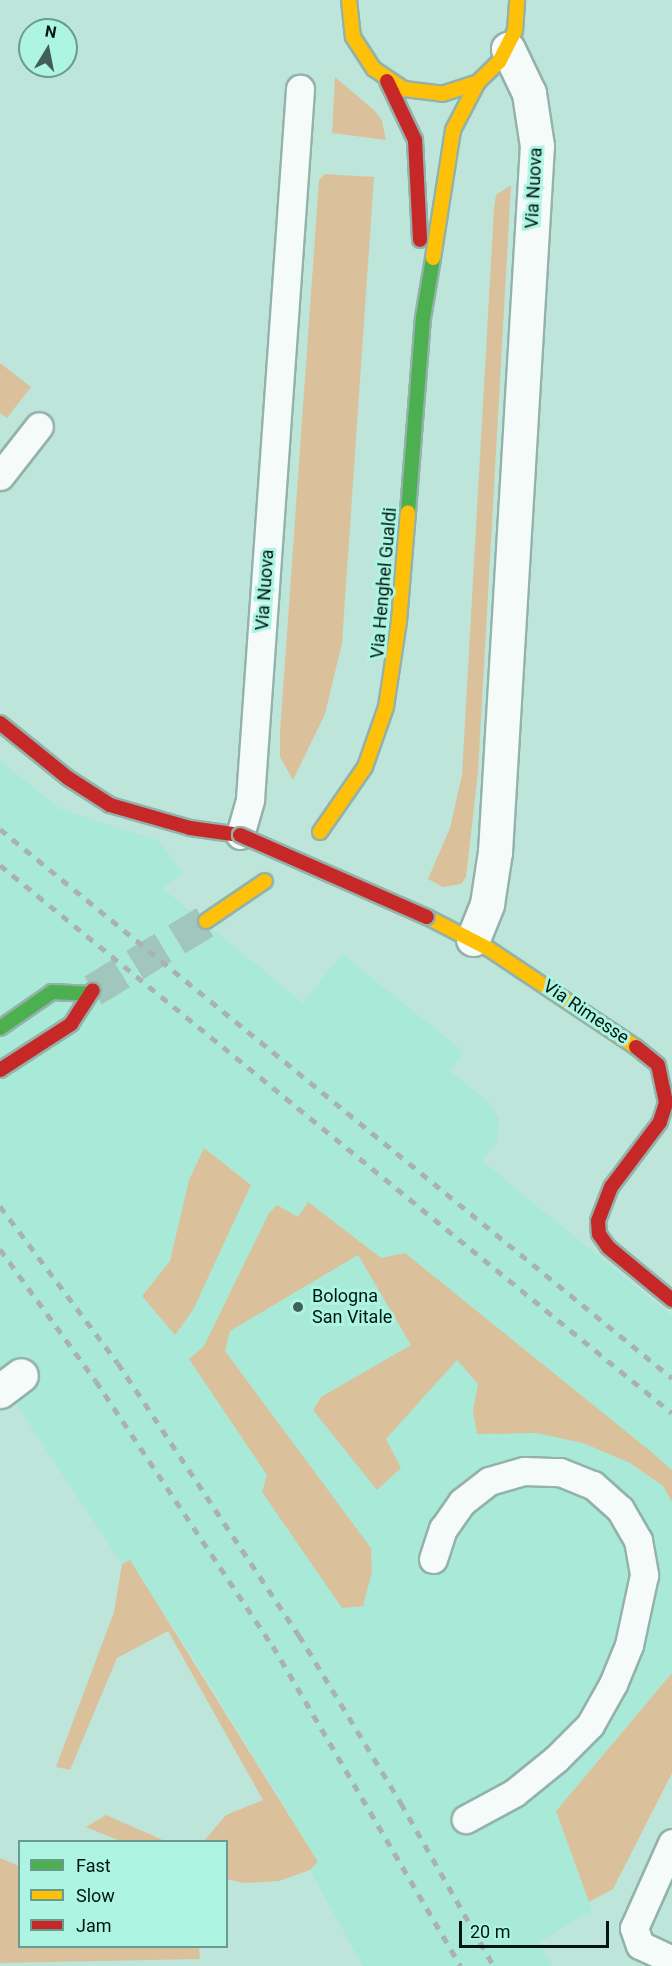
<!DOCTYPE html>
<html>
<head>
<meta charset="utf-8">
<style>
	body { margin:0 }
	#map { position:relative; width:672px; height:1966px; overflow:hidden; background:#bde5da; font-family:Roboto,sans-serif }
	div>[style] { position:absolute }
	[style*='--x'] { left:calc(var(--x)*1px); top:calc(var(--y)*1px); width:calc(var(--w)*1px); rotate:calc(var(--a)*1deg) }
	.built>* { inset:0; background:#a9e9d8 }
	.green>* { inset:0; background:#dbc19b }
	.secondary-tunnel>* { height:33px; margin-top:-16.5px; transform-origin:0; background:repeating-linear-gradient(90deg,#a1c6bc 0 33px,transparent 0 49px) }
	.roads { filter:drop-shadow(2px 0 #93b2aa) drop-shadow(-2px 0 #93b2aa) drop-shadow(0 2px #93b2aa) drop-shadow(0 -2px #93b2aa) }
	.lane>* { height:27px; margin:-13.5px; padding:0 13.5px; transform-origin:13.5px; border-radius:13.5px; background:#f5fbf9 }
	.street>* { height:33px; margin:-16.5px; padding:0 16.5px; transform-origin:16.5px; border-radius:16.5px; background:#f5fbf9 }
	.fast>* { height:14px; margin:-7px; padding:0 7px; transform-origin:7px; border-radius:7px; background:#4caf50 }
	.slow>* { height:14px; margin:-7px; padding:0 7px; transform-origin:7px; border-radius:7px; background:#ffc107 }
	.jam>* { height:14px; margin:-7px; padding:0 7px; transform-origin:7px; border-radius:7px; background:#c62828 }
	.rail>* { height:4.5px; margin-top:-2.25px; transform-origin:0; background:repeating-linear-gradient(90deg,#a9b2b0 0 8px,transparent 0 16px) }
	.bridges { filter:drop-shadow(2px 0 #93b2aa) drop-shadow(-2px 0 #93b2aa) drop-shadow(0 2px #93b2aa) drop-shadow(0 -2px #93b2aa) }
	.jam-bridge>* { height:14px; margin:-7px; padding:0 7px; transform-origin:7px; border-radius:7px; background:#c62828 }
	.dots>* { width:16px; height:16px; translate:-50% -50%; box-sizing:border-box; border:3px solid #adf5e2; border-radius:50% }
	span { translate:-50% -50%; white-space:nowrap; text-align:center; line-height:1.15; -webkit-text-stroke:6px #adf5e2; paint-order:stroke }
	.street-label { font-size:18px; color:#001711 }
	.poi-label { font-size:18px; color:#001711 }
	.left { translate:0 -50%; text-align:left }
	.legend { position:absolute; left:18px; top:1840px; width:210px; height:108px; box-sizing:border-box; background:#adf5e2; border:2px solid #689c8e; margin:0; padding:8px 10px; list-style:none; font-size:18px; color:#001711 }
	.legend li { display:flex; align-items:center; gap:12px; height:30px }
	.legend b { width:30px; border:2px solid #689c8e }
	.north { position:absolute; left:18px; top:18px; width:60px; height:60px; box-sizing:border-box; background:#adf5e2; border:2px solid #689c8e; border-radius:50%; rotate:10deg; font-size:16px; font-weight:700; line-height:24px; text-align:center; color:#001711 }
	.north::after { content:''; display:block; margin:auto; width:21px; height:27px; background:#425f57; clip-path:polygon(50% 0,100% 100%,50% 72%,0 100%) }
	.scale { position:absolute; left:459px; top:1921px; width:150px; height:27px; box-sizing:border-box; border:3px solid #001711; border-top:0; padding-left:8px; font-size:18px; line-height:21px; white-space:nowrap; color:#001711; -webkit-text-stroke:4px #adf5e2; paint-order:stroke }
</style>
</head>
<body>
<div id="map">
	<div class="built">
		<i style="clip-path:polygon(0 761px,60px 809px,158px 840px,183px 873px,162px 888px,303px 1003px,342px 954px,464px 1052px,449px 1071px,490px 1103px,499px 1119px,498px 1140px,482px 1161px,672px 1316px,672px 1673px,556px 1811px,592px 1910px,539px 1942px,552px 1966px,363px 1966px,310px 1870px,318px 1862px,201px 1670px,129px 1560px,122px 1564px,0 1380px)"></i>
	</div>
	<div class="green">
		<i style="clip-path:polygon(335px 77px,375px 111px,382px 121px,386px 140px,332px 133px)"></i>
		<i style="clip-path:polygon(325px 174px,374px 177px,342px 643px,325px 714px,293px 780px,280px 757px,280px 732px,319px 180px)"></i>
		<i style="clip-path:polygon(511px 185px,478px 772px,466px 877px,461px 884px,443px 887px,428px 879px,450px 828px,462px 775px,494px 209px,496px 195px)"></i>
		<i style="clip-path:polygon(0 363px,31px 387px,7px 418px,0 413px)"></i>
		<i style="clip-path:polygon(204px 1148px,251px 1185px,193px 1310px,175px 1335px,142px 1296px,170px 1261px,189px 1180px)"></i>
		<i style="clip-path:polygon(308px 1202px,381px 1258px,405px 1253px,649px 1450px,672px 1470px,672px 1502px,663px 1486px,630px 1463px,583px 1443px,536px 1433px,477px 1434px,473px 1411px,478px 1384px,457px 1360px,386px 1439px,401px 1468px,377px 1490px,313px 1410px,321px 1397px,411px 1345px,358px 1255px,230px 1331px,225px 1351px,371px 1548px,372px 1572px,363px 1606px,342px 1608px,262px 1492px,267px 1475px,189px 1359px,204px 1346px,269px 1213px,277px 1205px,298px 1217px)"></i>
		<i style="clip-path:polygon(130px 1560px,318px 1862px,310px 1870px,279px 1881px,243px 1883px,227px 1879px,226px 1842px,204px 1841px,226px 1815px,263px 1800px,168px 1631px,117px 1658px,70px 1770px,56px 1767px,114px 1612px,122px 1564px)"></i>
		<i style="clip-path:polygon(672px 1673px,672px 1773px,613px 1889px,589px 1902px,556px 1811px)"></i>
		<i style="clip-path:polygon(106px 1815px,165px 1841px,120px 1841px,86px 1827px)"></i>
		<i style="clip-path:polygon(0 1858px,19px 1866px,20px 1946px,199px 1947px,200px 1959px,0 1963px)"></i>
	</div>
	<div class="secondary-tunnel">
		<i style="--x:93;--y:990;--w:132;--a:-31.4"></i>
	</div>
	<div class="roads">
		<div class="lane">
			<i style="--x:0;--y:476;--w:63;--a:-52"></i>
			<i style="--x:240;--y:835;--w:37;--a:-74"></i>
			<i style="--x:250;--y:799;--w:712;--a:-85.97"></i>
			<i style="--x:433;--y:1559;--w:32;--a:-72"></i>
			<i style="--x:443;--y:1529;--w:33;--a:-55"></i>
			<i style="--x:462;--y:1502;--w:34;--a:-38"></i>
			<i style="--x:489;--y:1481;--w:36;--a:-16"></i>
			<i style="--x:524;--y:1471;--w:36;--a:2"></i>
			<i style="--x:560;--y:1472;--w:35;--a:22"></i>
			<i style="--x:593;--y:1485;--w:36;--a:42"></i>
			<i style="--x:620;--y:1509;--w:36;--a:60"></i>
			<i style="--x:638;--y:1540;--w:36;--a:80"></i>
			<i style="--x:644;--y:1575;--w:72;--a:102.1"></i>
			<i style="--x:629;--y:1645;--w:42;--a:112.3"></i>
			<i style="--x:613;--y:1684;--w:47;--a:119.3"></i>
			<i style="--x:590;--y:1725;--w:48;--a:135"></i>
			<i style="--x:556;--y:1759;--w:54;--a:141"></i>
			<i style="--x:514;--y:1793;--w:55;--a:151.6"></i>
			<i style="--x:672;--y:1843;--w:93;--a:114.1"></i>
			<i style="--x:634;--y:1928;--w:18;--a:71"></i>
			<i style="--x:640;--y:1945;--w:35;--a:25"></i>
		</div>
		<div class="street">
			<i style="--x:473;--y:939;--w:38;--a:-68"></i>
			<i style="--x:487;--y:904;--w:53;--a:-81.3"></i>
			<i style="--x:495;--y:852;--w:707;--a:-86.6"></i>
			<i style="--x:537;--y:146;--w:54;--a:-98.6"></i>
			<i style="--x:529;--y:93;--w:49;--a:-115.5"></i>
			<i style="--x:0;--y:1391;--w:26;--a:-37"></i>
		</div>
		<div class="fast">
			<i style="--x:408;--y:512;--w:195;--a:-85.6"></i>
			<i style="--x:423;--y:318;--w:61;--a:-80.5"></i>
			<i style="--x:0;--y:1028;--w:63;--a:-34.7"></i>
			<i style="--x:52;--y:992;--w:35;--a:3"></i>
		</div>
		<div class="slow">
			<i style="--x:349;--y:0;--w:37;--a:84"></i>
			<i style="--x:353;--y:37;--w:38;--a:57"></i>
			<i style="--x:374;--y:69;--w:36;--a:34"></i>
			<i style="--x:404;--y:89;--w:38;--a:7"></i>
			<i style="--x:442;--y:94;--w:38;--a:-18"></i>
			<i style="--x:478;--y:82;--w:29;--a:-44"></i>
			<i style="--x:499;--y:62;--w:35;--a:-63"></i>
			<i style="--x:515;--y:31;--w:31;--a:-86"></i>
			<i style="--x:433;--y:258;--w:130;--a:-81.1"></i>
			<i style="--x:453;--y:130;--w:54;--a:-62.5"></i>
			<i style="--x:320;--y:832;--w:79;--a:-55.3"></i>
			<i style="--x:365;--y:767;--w:64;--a:-70.7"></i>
			<i style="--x:386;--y:707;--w:87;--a:-81.4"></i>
			<i style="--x:399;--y:621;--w:109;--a:-85.3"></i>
			<i style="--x:427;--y:917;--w:70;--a:27.3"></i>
			<i style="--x:489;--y:949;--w:177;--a:33.7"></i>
			<i style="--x:206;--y:921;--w:71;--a:-34.1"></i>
		</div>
		<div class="jam">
			<i style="--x:387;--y:81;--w:65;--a:64.6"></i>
			<i style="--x:415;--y:140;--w:100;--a:87.1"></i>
			<i style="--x:0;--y:723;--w:87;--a:39"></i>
			<i style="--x:68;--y:778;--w:50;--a:32.7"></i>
			<i style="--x:110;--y:805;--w:83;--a:16"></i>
			<i style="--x:190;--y:828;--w:50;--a:8"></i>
			<i style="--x:636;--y:1047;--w:28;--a:39"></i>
			<i style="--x:658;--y:1065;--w:39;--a:78"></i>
			<i style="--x:666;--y:1103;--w:20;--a:108"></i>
			<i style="--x:660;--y:1122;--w:81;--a:127"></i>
			<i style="--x:611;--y:1187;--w:36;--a:111"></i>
			<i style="--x:598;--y:1221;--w:13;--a:86"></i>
			<i style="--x:599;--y:1234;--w:16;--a:55"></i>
			<i style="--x:608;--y:1247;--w:83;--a:39.6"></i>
			<i style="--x:0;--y:1070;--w:85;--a:-32.9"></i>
			<i style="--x:71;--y:1024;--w:40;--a:-57.1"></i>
		</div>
	</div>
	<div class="rail">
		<i style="--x:0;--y:829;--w:868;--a:39.25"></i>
		<i style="--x:0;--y:865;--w:867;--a:39.2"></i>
		<i style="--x:0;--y:1206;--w:196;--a:53.1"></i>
		<i style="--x:118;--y:1363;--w:327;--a:56.4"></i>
		<i style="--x:299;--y:1635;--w:197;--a:58.7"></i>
		<i style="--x:401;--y:1803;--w:188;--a:60.3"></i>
		<i style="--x:0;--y:1249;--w:163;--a:54"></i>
		<i style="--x:96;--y:1381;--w:319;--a:56.3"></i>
		<i style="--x:273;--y:1646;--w:371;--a:59.6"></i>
	</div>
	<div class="bridges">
		<div class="jam-bridge">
			<i style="--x:240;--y:835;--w:204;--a:23.7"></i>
		</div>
	</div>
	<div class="dots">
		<i style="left:298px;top:1307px;background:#425f57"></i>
	</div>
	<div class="street-label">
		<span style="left:534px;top:188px;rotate:-87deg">Via Nuova</span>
		<span style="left:384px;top:583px;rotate:-85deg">Via Henghel Gualdi</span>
		<span style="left:265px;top:590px;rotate:-86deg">Via Nuova</span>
		<span style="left:586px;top:1012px;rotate:34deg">Via Rimesse</span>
	</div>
	<div class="poi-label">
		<span class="left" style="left:312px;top:1307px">Bologna<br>San Vitale</span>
	</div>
	<ul class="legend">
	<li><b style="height:8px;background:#4caf50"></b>Fast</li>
	<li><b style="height:8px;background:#ffc107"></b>Slow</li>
	<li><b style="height:8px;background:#c62828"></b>Jam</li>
	</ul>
	<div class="north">N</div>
	<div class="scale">20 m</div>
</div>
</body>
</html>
